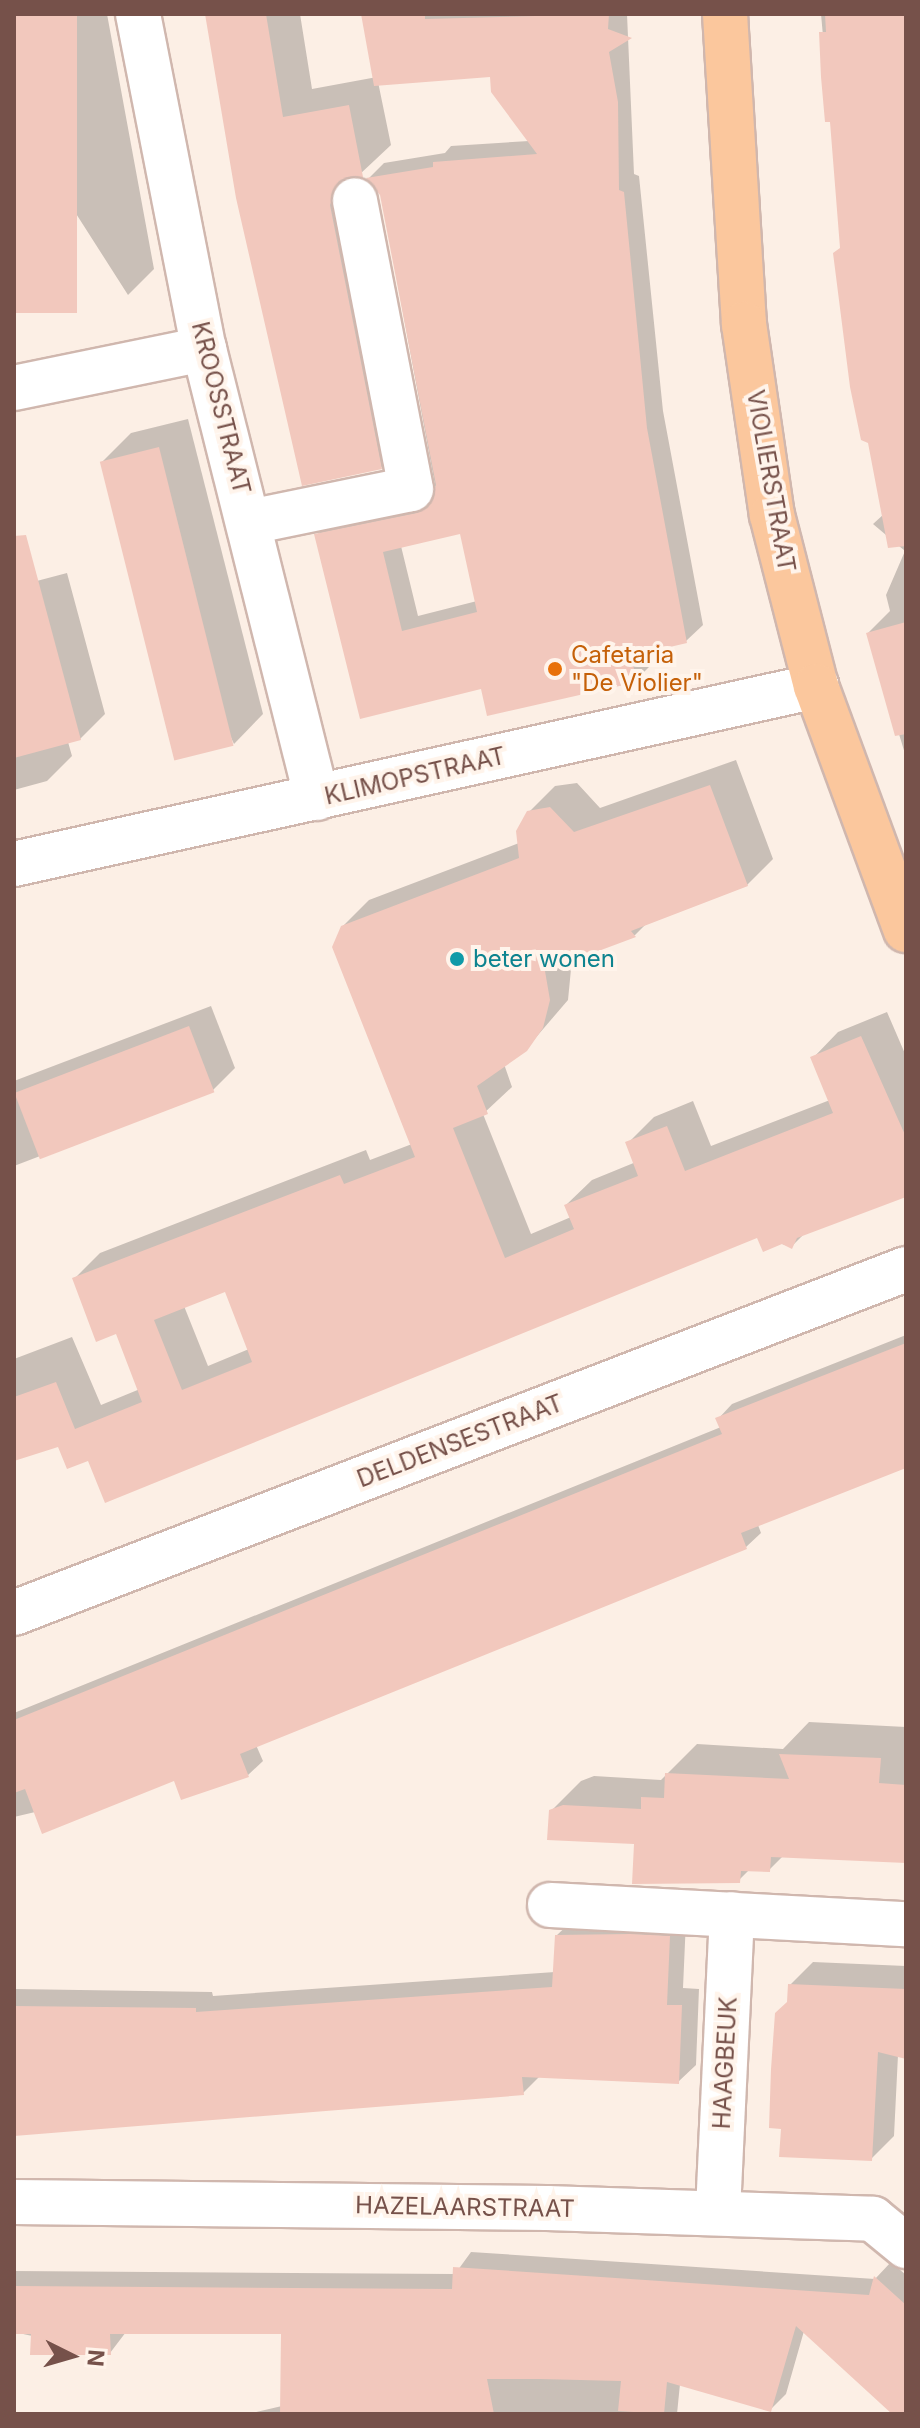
<!DOCTYPE html>
<html>
<head>
<meta charset="utf-8">
<style>
	body { margin:0 }
	#map { position:relative; width:920px; height:2428px; overflow:hidden; background:#fcefe5; font-family:Inter,sans-serif }
	div>[style] { position:absolute }
	[style*='--x'] { left:calc(var(--x)*1px); top:calc(var(--y)*1px); width:calc(var(--w)*1px); rotate:calc(var(--a)*1deg) }
	.shadow>* { inset:0; background:#0003 }
	.building>* { inset:0; background:#f2c8bd; transform-origin:0 0 }
	.roads { filter:drop-shadow(2px 0 #d0b7ae) drop-shadow(-2px 0 #d0b7ae) drop-shadow(0 2px #d0b7ae) drop-shadow(0 -2px #d0b7ae) }
	.minor>* { height:44px; margin:-22px; padding:0 22px; transform-origin:22px; border-radius:22px; background:#fff }
	.major>* { height:44px; margin:-22px; padding:0 22px; transform-origin:22px; border-radius:22px; background:#fbc79d }
	.dots>* { width:22px; height:22px; translate:-50% -50%; box-sizing:border-box; border:4px solid #fff4eb; border-radius:50% }
	span { translate:-50% -50%; white-space:nowrap; text-align:center; line-height:1.15; -webkit-text-stroke:8px #fff4eb; paint-order:stroke }
	.street-label { font-size:24px; color:#76514a }
	.food-label { font-size:24px; color:#c56008 }
	.left { translate:0 -50%; text-align:left }
	.culture-label { font-size:24px; color:#0d838f }
	.frame { position:absolute; inset:0; border:16px solid #76514a; pointer-events:none }
	.north { position:absolute; left:32px; top:2316px; width:80px; height:80px; -webkit-text-stroke:6px #fff4eb; paint-order:stroke; rotate:95deg; font-size:22px; font-weight:700; line-height:32px; text-align:center; color:#76514a }
	.north::after { content:''; display:block; margin:auto; width:28px; height:36px; background:#76514a; clip-path:polygon(50% 0,100% 100%,50% 72%,0 100%) }
</style>
</head>
<body>
<div id="map">
	<div class="shadow">
		<i style="clip-path:polygon(16px 14px,107px 14px,154px 269px,128px 295px,43px 162px,14px 167px)"></i>
		<i style="clip-path:polygon(207px 14px,300px 14px,312px 89px,377px 77px,391px 145px,359px 175px,410px 438px,381px 468px)"></i>
		<i style="clip-path:polygon(evenodd,391px 14px,627px 14px,634px 174px,639px 176px,663px 411px,703px 625px,686px 641px,649px 650px,652px 664px,636px 680px,482px 686px,362px 717px,317px 535px,333px 519px,437px 496px,381px 194px,369px 178px,384px 163px,445px 153px,451px 146px,529px 141px,492px 75px,391px 14px,461px 531px,477px 601px,418px 616px,401px 546px,461px 531px)"></i>
		<i style="clip-path:polygon(821px 14px,906px 14px,906px 757px,868px 633px,890px 611px,886px 595px,905px 551px,873px 524px,884px 514px,842px 247px)"></i>
		<i style="clip-path:polygon(188px 419px,263px 714px,234px 744px,102px 462px,131px 433px)"></i>
		<i style="clip-path:polygon(67px 573px,105px 714px,80px 739px,68px 742px,72px 756px,47px 781px,14px 790px,14px 587px)"></i>
		<i style="clip-path:polygon(evenodd,736px 760px,773px 859px,747px 885px,648px 922px,635px 935px,572px 959px,568px 1000px,526px 1049px,504px 1064px,512px 1087px,483px 1114px,531px 1234px,571px 1217px,566px 1205px,592px 1180px,636px 1162px,628px 1143px,654px 1117px,693px 1101px,711px 1146px,830px 1100px,813px 1058px,838px 1032px,887px 1012px,906px 1056px,906px 1194px,805px 1233px,791px 1247px,758px 1236px,89px 1458px,59px 1444px,14px 1459px,14px 1359px,72px 1337px,101px 1405px,140px 1389px,117px 1331px,74px 1279px,100px 1253px,366px 1150px,370px 1160px,412px 1144px,342px 927px,369px 900px,519px 843px,529px 812px,555px 786px,577px 783px,600px 808px,736px 760px,226px 1290px,249px 1349px,208px 1366px,184px 1306px,226px 1290px)"></i>
		<i style="clip-path:polygon(211px 1006px,235px 1068px,213px 1090px,14px 1166px,14px 1081px)"></i>
		<i style="clip-path:polygon(906px 1335px,906px 1467px,758px 1525px,761px 1533px,746px 1547px,256px 1745px,263px 1761px,248px 1775px,175px 1779px,14px 1817px,14px 1713px,721px 1427px,718px 1419px,732px 1404px)"></i>
		<i style="clip-path:polygon(809px 1722px,906px 1727px,906px 1862px,784px 1855px,769px 1870px,750px 1869px,739px 1880px,634px 1882px,636px 1843px,551px 1811px,581px 1781px,594px 1776px,661px 1780px,697px 1744px,783px 1749px)"></i>
		<i style="clip-path:polygon(574px 1919px,686px 1920px,683px 1988px,699px 1989px,696px 2065px,678px 2082px,540px 2076px,523px 2093px,14px 2134px,14px 1989px,212px 1992px,213px 1996px,555px 1972px,556px 1936px)"></i>
		<i style="clip-path:polygon(813px 1962px,906px 1966px,906px 2057px,898px 2055px,894px 2136px,871px 2159px,789px 2001px,790px 1985px)"></i>
		<i style="clip-path:polygon(471px 2252px,875px 2279px,891px 2262px,906px 2275px,906px 2414px,895px 2414px,804px 2331px,786px 2394px,770px 2410px,680px 2384px,677px 2414px,247px 2414px,282px 2406px,283px 2332px,126px 2332px,110px 2353px,14px 2332px,14px 2271px,455px 2274px)"></i>
	</div>
	<div class="building">
		<i style="left:14px;top:14px;width:63px;height:299px"></i>
		<i style="clip-path:polygon(205px 14px,266px 14px,283px 117px,349px 105px,363px 177px,339px 181px,330px 205px,382px 469px,302px 486px,236px 198px)"></i>
		<i style="clip-path:polygon(evenodd,361px 14px,425px 14px,425px 19px,609px 14px,608px 29px,632px 38px,609px 52px,618px 102px,619px 190px,624px 192px,647px 428px,687px 643px,631px 656px,637px 682px,487px 716px,481px 689px,360px 719px,314px 534px,417px 513px,428px 507px,436px 485px,380px 195px,366px 178px,433px 167px,433px 162px,537px 154px,491px 92px,490px 77px,374px 86px,361px 14px,460px 534px,477px 612px,402px 631px,383px 552px,460px 534px)"></i>
		<i style="clip-path:polygon(825px 14px,906px 14px,906px 546px,888px 548px,868px 443px,861px 440px,850px 387px,833px 253px,840px 248px,830px 122px,825px 122px,821px 77px,819px 32px,826px 32px)"></i>
		<i style="left:159px;top:447px;width:308px;height:61px;rotate:76deg"></i>
		<i style="clip-path:polygon(26px 535px,81px 740px,14px 758px,14px 536px)"></i>
		<i style="clip-path:polygon(906px 622px,906px 734px,895px 736px,866px 633px)"></i>
		<i style="clip-path:polygon(evenodd,710px 785px,748px 886px,631px 931px,636px 937px,545px 971px,550px 1000px,543px 1028px,527px 1051px,477px 1086px,488px 1114px,453px 1128px,505px 1258px,574px 1229px,564px 1205px,638px 1176px,625px 1142px,667px 1126px,685px 1171px,833px 1113px,810px 1057px,861px 1036px,906px 1137px,906px 1197px,797px 1238px,792px 1249px,782px 1244px,763px 1252px,757px 1238px,105px 1503px,88px 1461px,67px 1469px,58px 1447px,14px 1461px,14px 1397px,56px 1382px,75px 1429px,142px 1402px,116px 1334px,96px 1342px,72px 1278px,340px 1175px,344px 1184px,415px 1157px,332px 947px,341px 926px,519px 858px,516px 831px,527px 811px,550px 807px,574px 832px,710px 785px,225px 1292px,252px 1362px,182px 1390px,154px 1320px,225px 1292px)"></i>
		<i style="left:189px;top:1026px;width:71px;height:187px;rotate:69deg"></i>
		<i style="clip-path:polygon(906px 1343px,906px 1468px,741px 1533px,747px 1549px,240px 1754px,249px 1777px,181px 1800px,174px 1781px,42px 1834px,25px 1789px,14px 1793px,14px 1720px,722px 1434px,715px 1418px)"></i>
		<i style="clip-path:polygon(779px 1754px,881px 1758px,879px 1783px,906px 1785px,906px 1863px,771px 1857px,770px 1872px,741px 1871px,740px 1883px,632px 1884px,634px 1844px,547px 1840px,549px 1810px,563px 1805px,641px 1809px,641px 1797px,664px 1798px,665px 1773px,789px 1779px)"></i>
		<i style="clip-path:polygon(630px 1934px,670px 1936px,667px 2005px,682px 2005px,679px 2084px,522px 2077px,524px 2095px,14px 2136px,14px 2006px,196px 2008px,196px 2012px,552px 1987px,555px 1935px)"></i>
		<i style="clip-path:polygon(788px 1984px,906px 1989px,906px 2059px,878px 2052px,872px 2161px,779px 2157px,781px 2129px,769px 2128px,771px 2069px,775px 2013px,787px 2002px)"></i>
		<i style="clip-path:polygon(453px 2267px,869px 2295px,874px 2276px,906px 2305px,906px 2414px,892px 2414px,796px 2326px,771px 2412px,667px 2382px,664px 2414px,618px 2411px,621px 2381px,540px 2379px,487px 2379px,494px 2414px,280px 2414px,281px 2334px,110px 2334px,111px 2355px,30px 2355px,31px 2334px,14px 2334px,14px 2286px,452px 2289px)"></i>
	</div>
	<div class="roads">
		<div class="minor">
			<i style="--x:138;--y:14;--w:341;--a:78.9"></i>
			<i style="--x:204;--y:349;--w:463;--a:75.9"></i>
			<i style="--x:14;--y:388;--w:194;--a:-11.6"></i>
			<i style="--x:250;--y:522;--w:164;--a:-11.6"></i>
			<i style="--x:411;--y:489;--w:294;--a:-101"></i>
			<i style="--x:14;--y:864;--w:822;--a:-12.51"></i>
			<i style="--x:14;--y:1613;--w:956;--a:-21.09"></i>
			<i style="--x:550;--y:1905;--w:357;--a:3.1"></i>
			<i style="--x:14;--y:2202;--w:533;--a:0.64"></i>
			<i style="--x:547;--y:2208;--w:326;--a:1.9"></i>
			<i style="--x:873;--y:2219;--w:43;--a:39.3"></i>
			<i style="--x:718;--y:2211;--w:297;--a:-87.3"></i>
		</div>
		<div class="major">
			<i style="--x:725;--y:14;--w:311;--a:86.5"></i>
			<i style="--x:744;--y:324;--w:193;--a:81.7"></i>
			<i style="--x:772;--y:515;--w:177;--a:75.6"></i>
			<i style="--x:816;--y:686;--w:260;--a:69.8"></i>
		</div>
	</div>
	<div class="dots">
		<i style="left:555px;top:669px;background:#e8710a"></i>
		<i style="left:457px;top:959px;background:#0f9aa8"></i>
	</div>
	<div class="street-label">
		<span style="left:221px;top:408px;rotate:76deg">KROOSSTRAAT</span>
		<span style="left:771px;top:481px;rotate:80deg">VIOLIERSTRAAT</span>
		<span style="left:415px;top:776px;rotate:-13deg">KLIMOPSTRAAT</span>
		<span style="left:460px;top:1441px;rotate:-21deg">DELDENSESTRAAT</span>
		<span style="left:725px;top:2063px;rotate:-87deg">HAAGBEUK</span>
		<span style="left:465px;top:2207px;rotate:1deg">HAZELAARSTRAAT</span>
	</div>
	<div class="food-label">
		<span class="left" style="left:571px;top:669px">Cafetaria<br>"De Violier"</span>
	</div>
	<div class="culture-label">
		<span class="left" style="left:473px;top:959px">beter wonen</span>
	</div>
	<div class="frame"></div>
	<div class="north">N</div>
</div>
</body>
</html>
